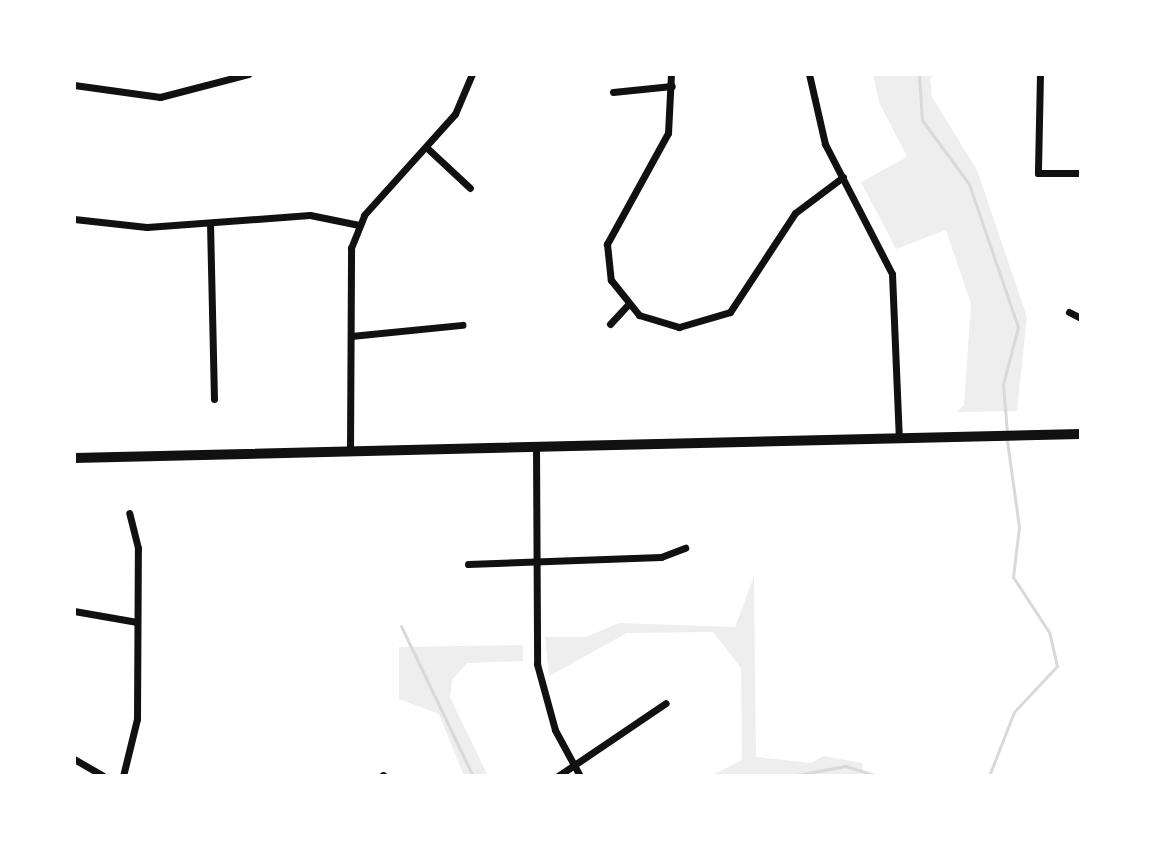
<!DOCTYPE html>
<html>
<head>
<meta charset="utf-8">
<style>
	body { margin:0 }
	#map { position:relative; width:1155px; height:850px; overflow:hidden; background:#fff; font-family:"Archivo Narrow",sans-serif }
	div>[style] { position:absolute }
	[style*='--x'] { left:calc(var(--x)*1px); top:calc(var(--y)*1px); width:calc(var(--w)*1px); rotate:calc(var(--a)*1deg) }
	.green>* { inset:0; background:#eee }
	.stream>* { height:3px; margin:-1.5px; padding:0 1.5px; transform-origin:1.5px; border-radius:1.5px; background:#d9d9d9 }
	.minor>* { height:7px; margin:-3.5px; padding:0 3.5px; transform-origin:3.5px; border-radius:3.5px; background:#111 }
	.primary>* { height:10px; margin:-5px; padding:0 5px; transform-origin:5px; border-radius:5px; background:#111 }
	span { translate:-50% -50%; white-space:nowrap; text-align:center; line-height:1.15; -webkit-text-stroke:7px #fff; paint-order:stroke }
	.frame { position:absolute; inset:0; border:76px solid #fff; pointer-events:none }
</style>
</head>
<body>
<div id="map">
	<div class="green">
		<i style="clip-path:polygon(873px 74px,939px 74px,930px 78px,932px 97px,977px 170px,1027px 317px,1017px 411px,957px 412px,964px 405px,971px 304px,946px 230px,896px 249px,861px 182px,907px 157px,879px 102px)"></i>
		<i style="clip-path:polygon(754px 576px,756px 757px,811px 763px,824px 756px,862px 763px,862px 776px,710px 776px,742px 760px,741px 668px,713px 632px,627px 633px,549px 676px,545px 637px,586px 637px,619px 623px,735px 627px)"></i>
		<i style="clip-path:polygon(523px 645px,523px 661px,467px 663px,452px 680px,450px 697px,488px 776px,464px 776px,439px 714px,399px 699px,399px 647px)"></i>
	</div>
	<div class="stream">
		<i style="--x:919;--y:74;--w:46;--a:86.3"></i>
		<i style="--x:922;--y:120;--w:79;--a:53.7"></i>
		<i style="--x:969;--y:184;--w:151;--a:71.1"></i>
		<i style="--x:1018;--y:327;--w:59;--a:104.7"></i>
		<i style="--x:1003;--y:384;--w:49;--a:85.3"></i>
		<i style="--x:401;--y:626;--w:166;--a:64.4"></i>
		<i style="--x:791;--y:776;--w:55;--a:-10.5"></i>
		<i style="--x:845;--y:766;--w:34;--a:17"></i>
		<i style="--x:989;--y:776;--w:69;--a:-68.7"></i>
		<i style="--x:1014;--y:712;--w:63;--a:-46.9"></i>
		<i style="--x:1057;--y:666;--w:35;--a:-103"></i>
		<i style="--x:1049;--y:632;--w:66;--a:-123.2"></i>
		<i style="--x:1013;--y:577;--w:50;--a:-83.2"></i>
		<i style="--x:1019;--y:527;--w:88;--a:-97.9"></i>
	</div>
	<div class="minor">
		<i style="--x:671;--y:74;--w:59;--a:92.9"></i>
		<i style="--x:668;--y:133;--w:127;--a:118.8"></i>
		<i style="--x:607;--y:244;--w:36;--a:84"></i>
		<i style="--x:611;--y:280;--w:45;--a:51.3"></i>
		<i style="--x:639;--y:315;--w:42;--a:16.7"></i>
		<i style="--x:679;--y:327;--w:53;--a:-16.4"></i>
		<i style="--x:730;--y:312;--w:118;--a:-56.7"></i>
		<i style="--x:795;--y:213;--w:60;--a:-36.9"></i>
		<i style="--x:809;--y:74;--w:72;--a:77.1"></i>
		<i style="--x:825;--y:144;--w:146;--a:62.7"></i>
		<i style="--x:892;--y:274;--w:165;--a:87.6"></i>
		<i style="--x:1040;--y:74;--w:99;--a:91.2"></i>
		<i style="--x:1038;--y:173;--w:43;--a:0"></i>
		<i style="--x:74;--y:85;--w:87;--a:7.9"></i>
		<i style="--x:160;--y:97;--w:91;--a:-14.6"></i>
		<i style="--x:613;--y:92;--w:59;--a:-5.8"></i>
		<i style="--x:426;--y:147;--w:60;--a:43"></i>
		<i style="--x:74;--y:219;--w:73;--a:6.3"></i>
		<i style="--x:147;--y:227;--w:163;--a:-4.2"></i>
		<i style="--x:310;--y:215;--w:50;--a:11.5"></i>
		<i style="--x:210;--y:223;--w:176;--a:88.7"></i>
		<i style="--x:1069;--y:312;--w:13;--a:27"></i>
		<i style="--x:610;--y:324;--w:26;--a:-47"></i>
		<i style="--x:351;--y:336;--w:112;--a:-5.7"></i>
		<i style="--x:536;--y:447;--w:217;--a:89.7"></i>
		<i style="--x:537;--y:664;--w:68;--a:74.7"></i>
		<i style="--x:555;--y:730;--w:52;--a:61.5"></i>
		<i style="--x:350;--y:452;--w:204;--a:-89.7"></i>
		<i style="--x:351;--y:248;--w:35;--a:-68"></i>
		<i style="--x:364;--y:215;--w:136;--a:-48"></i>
		<i style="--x:455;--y:114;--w:43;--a:-67"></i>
		<i style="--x:468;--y:564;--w:193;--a:-2.1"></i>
		<i style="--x:661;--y:557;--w:26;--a:-21"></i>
		<i style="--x:74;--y:611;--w:64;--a:9.9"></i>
		<i style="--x:74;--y:759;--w:34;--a:30"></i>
		<i style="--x:123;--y:776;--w:59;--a:-76.2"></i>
		<i style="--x:137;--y:719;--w:171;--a:-89.7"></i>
		<i style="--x:138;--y:548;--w:36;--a:-104"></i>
		<i style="--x:383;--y:776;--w:1;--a:-90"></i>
		<i style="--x:558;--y:776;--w:130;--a:-34.1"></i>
	</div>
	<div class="primary">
		<i style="--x:74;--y:458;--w:1007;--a:-1.37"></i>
	</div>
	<div class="frame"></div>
</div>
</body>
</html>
